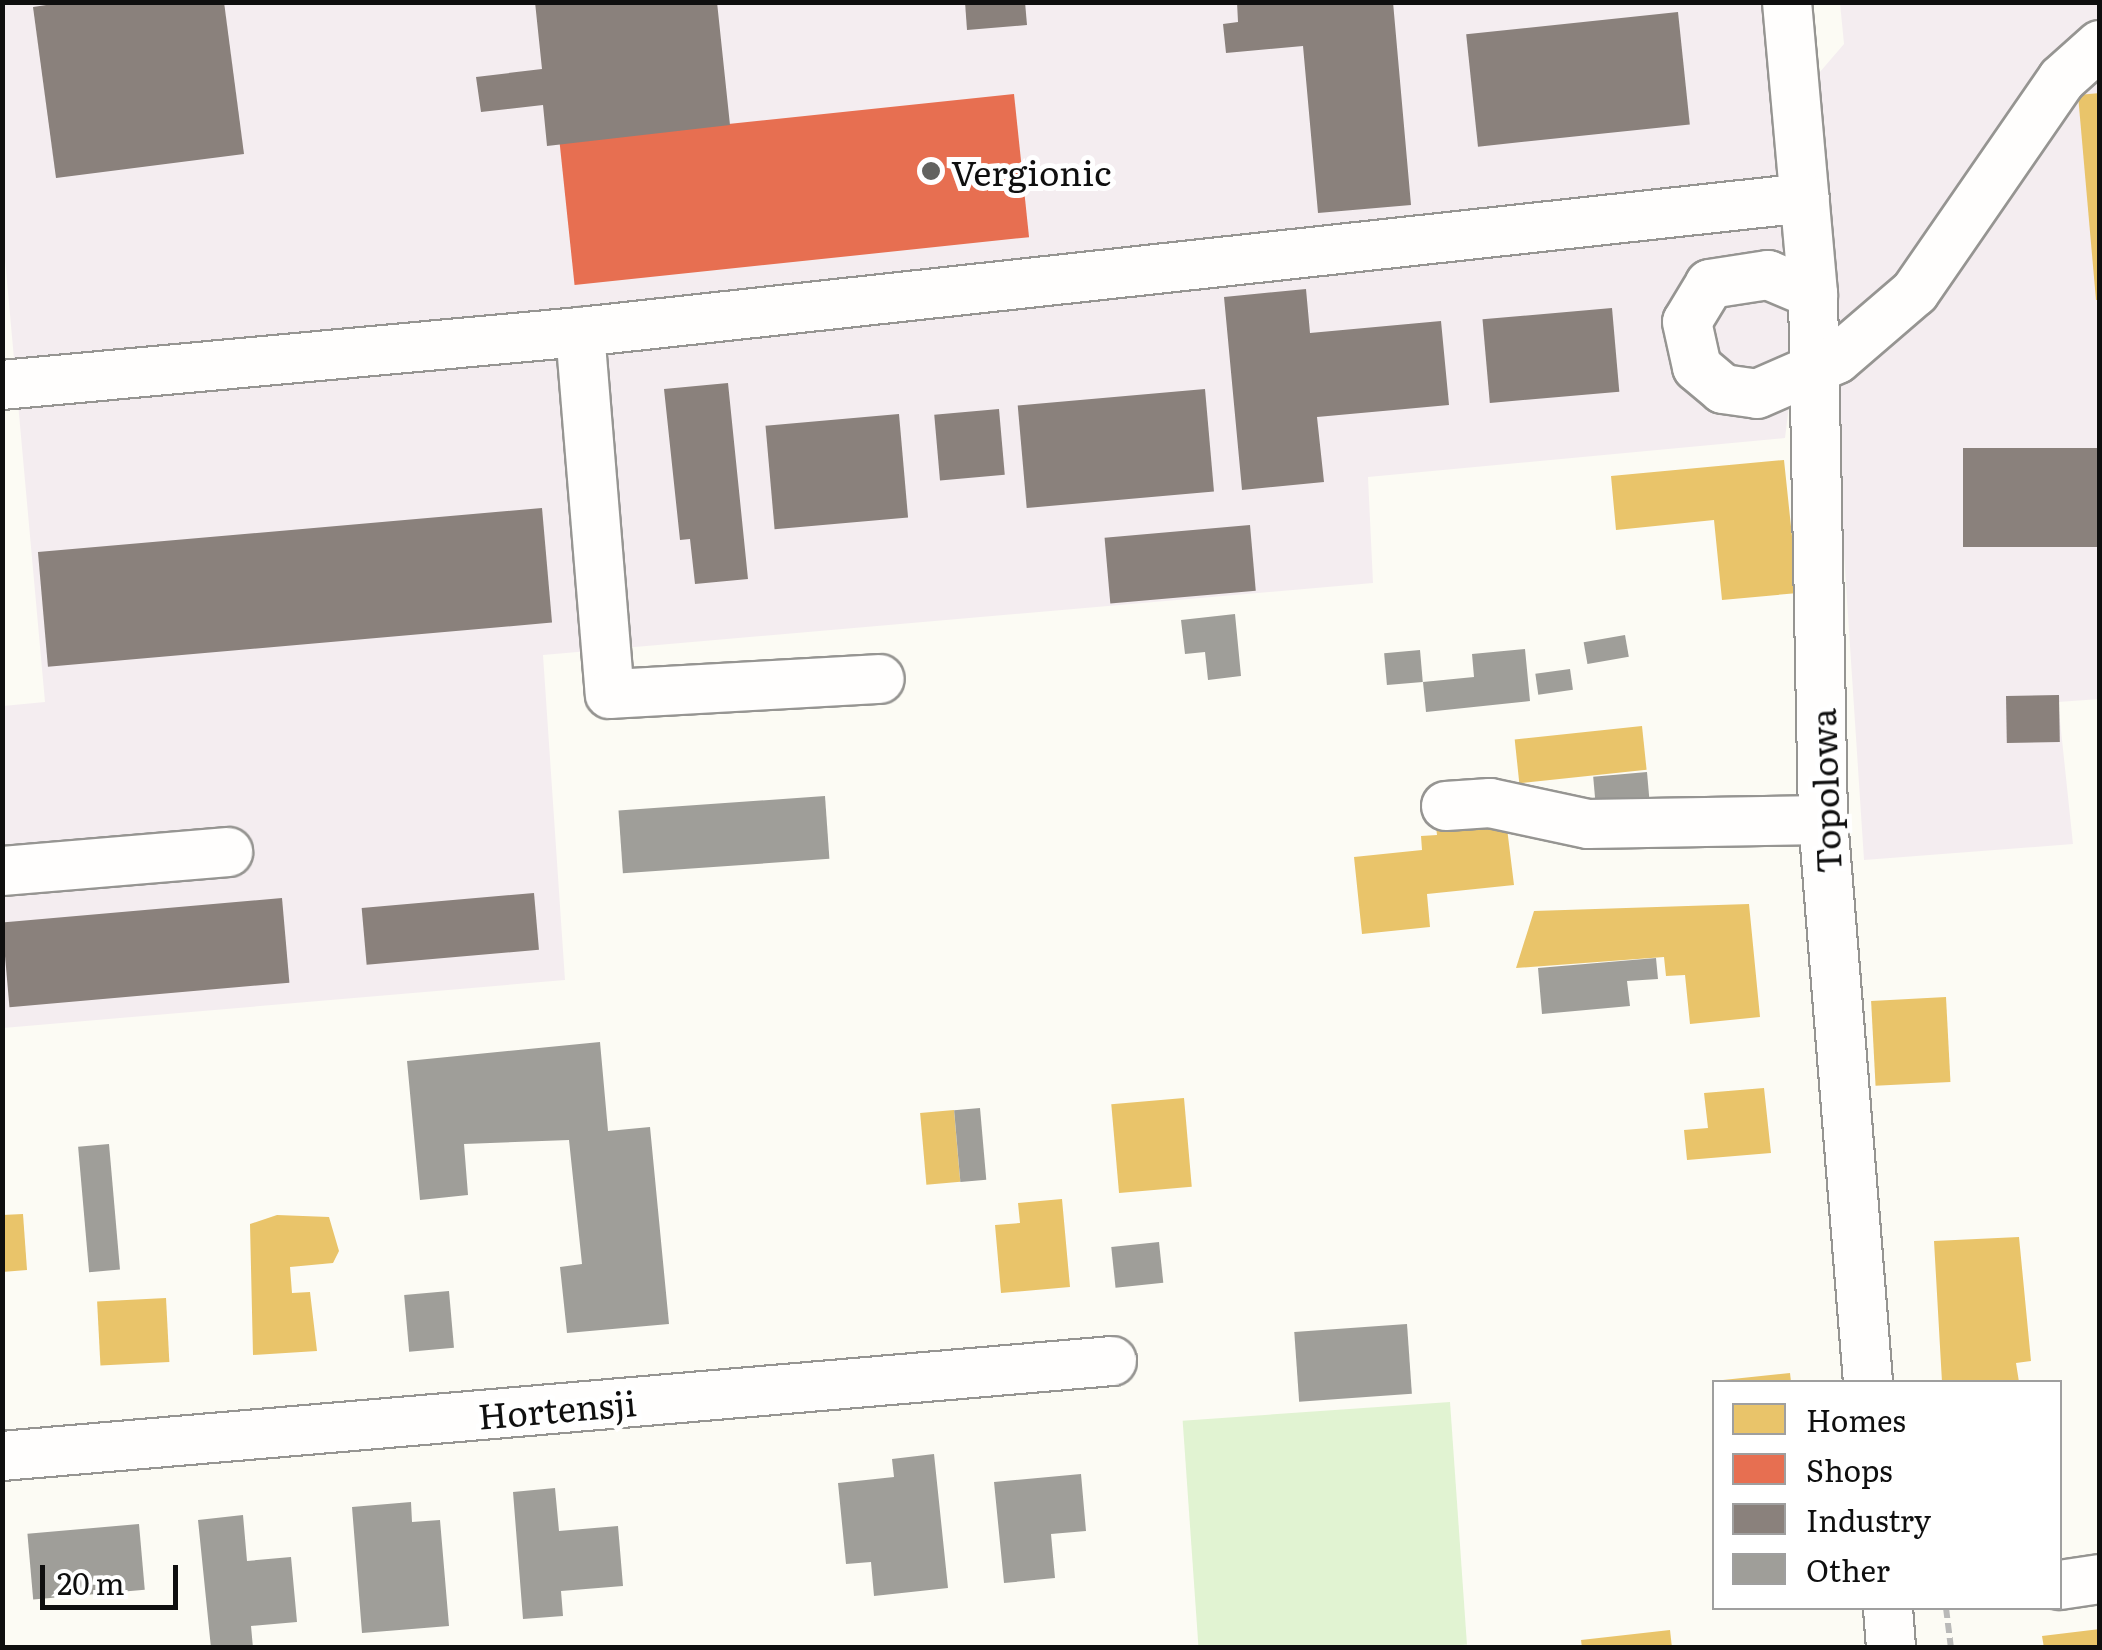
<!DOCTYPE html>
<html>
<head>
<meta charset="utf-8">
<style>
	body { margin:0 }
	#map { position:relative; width:2102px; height:1650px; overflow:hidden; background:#fcfbf4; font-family:Literata,serif }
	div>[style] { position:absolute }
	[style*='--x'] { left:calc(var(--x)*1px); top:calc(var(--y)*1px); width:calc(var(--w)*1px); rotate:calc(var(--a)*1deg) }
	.industrial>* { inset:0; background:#f4edf0 }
	.green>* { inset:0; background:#e1f3d2; transform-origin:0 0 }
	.homes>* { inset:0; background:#e9c46a; transform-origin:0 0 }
	.shops>* { inset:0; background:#e76f51; transform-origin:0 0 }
	.industry>* { inset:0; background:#8a817c; transform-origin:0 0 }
	.building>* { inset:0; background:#9f9e99; transform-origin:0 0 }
	.path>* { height:6px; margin-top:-3px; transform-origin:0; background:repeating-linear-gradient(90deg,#b9b9b8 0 10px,transparent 0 15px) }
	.roads { filter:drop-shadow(2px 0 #969592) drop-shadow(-2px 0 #969592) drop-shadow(0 2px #969592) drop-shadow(0 -2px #969592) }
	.minor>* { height:48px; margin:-24px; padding:0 24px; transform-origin:24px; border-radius:24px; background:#fffefd }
	.dots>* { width:28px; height:28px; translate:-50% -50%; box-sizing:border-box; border:5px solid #fff; border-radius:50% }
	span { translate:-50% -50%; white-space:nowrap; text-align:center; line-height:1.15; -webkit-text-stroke:10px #fff; paint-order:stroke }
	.poi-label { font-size:35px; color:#0f0f0f }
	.left { translate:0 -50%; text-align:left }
	.street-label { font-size:35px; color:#0f0f0f }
	.frame { position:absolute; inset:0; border:5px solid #0f0f0f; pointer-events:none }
	.legend { position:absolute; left:1712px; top:1380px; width:350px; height:230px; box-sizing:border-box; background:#fff; border:2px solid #9f9f9f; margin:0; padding:12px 18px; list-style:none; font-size:30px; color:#0f0f0f }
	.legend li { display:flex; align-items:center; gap:20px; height:50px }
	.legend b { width:50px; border:2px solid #9f9f9f }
	.scale { position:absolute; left:40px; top:1565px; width:138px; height:45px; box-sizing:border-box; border:5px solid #0f0f0f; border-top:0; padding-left:12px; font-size:30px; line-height:35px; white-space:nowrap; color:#0f0f0f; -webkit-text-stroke:8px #fff; paint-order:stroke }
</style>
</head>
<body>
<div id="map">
	<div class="industrial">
		<i style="clip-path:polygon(3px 3px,1771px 3px,1797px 340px,1785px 438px,1368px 477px,1373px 583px,543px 655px,565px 980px,3px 1028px,3px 706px,45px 702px,3px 237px)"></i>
		<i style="clip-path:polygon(1840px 3px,2099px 3px,2100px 699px,2058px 702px,2073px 844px,1864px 860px,1813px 80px,1844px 44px)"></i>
	</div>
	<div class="green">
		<i style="left:1450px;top:1402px;width:243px;height:268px;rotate:86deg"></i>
	</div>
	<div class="homes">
		<i style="clip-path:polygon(2100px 93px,2100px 300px,2096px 300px,2078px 95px)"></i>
		<i style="clip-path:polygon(1784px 460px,1798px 593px,1722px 600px,1714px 520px,1616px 530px,1611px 476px)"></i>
		<i style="left:1642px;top:726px;width:44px;height:128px;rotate:84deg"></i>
		<i style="clip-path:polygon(1435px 818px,1507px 828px,1514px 885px,1427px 894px,1430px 927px,1362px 934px,1354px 857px,1422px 850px,1421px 836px,1437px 835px)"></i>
		<i style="clip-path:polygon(1749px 904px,1760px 1017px,1690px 1024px,1685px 975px,1666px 976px,1664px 957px,1516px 968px,1534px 911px)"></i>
		<i style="left:1946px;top:997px;width:85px;height:75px;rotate:87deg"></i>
		<i style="clip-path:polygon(1764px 1088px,1771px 1153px,1687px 1160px,1684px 1130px,1708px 1128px,1704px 1093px)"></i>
		<i style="left:1184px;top:1098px;width:89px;height:73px;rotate:85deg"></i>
		<i style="left:954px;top:1110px;width:72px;height:34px;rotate:85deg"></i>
		<i style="clip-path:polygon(1062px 1199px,1070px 1287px,1001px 1293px,995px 1225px,1020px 1223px,1018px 1203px)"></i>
		<i style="clip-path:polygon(23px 1214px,27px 1270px,2px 1272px,2px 1215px)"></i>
		<i style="clip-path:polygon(277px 1215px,329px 1217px,339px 1251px,333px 1263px,290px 1267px,292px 1293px,310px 1292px,317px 1351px,253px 1355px,250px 1224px)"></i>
		<i style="clip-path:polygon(2019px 1237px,2031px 1361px,2016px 1363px,2019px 1382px,1942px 1382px,1934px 1241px)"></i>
		<i style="left:166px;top:1298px;width:64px;height:69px;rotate:87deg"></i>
		<i style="clip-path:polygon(1790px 1373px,1791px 1382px,1723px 1382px,1723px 1380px)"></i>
		<i style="clip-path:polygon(2100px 1629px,2100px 1648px,2044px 1648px,2042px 1636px)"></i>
		<i style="clip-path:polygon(1670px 1630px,1672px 1648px,1582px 1648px,1581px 1640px)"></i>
	</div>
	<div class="shops">
		<i style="left:1014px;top:94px;width:144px;height:457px;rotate:84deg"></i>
	</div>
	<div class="industry">
		<i style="clip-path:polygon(66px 2px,224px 2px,244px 154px,56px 178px,33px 7px)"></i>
		<i style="clip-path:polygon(535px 2px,717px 2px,730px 125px,547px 146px,543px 105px,481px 112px,476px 77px,542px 69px)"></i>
		<i style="clip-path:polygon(965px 2px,1025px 2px,1027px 25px,967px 30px)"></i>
		<i style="clip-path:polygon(1237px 2px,1393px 2px,1411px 205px,1318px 213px,1303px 46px,1226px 53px,1223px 24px,1238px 22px)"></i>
		<i style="left:1678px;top:12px;width:113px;height:213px;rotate:84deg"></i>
		<i style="clip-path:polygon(1306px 289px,1310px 333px,1441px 321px,1449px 405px,1317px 417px,1324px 482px,1242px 490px,1224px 297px)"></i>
		<i style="left:1612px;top:308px;width:84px;height:130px;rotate:85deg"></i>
		<i style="clip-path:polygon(728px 383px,748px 579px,695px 584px,690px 539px,680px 540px,664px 389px)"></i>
		<i style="left:1205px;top:389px;width:103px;height:188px;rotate:85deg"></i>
		<i style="left:999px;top:409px;width:66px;height:65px;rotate:85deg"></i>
		<i style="left:899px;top:414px;width:104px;height:134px;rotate:85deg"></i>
		<i style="left:2100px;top:448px;width:99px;height:137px;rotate:90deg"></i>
		<i style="left:542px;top:508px;width:115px;height:506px;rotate:85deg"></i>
		<i style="left:1250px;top:525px;width:66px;height:146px;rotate:85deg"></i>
		<i style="left:2059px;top:695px;width:47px;height:53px;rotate:89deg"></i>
		<i style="left:534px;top:893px;width:57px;height:173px;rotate:85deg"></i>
		<i style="left:282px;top:898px;width:85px;height:281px;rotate:85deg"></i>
	</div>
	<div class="building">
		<i style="clip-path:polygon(1235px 614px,1241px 676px,1208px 680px,1205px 652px,1185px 654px,1181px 620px)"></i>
		<i style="left:1625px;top:635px;width:22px;height:42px;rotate:80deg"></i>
		<i style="clip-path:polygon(1525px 649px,1530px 701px,1426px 712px,1423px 682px,1474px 677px,1472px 654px)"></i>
		<i style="left:1420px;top:650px;width:32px;height:36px;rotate:85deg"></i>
		<i style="left:1570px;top:669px;width:21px;height:35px;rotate:82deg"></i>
		<i style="left:1647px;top:772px;width:33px;height:54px;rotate:85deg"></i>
		<i style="left:825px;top:796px;width:63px;height:207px;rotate:86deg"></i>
		<i style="clip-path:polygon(1656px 958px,1658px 979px,1627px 981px,1630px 1006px,1542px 1014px,1538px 968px)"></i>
		<i style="clip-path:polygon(600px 1042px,608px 1131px,650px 1127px,669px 1324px,567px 1333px,560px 1267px,582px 1264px,569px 1140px,464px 1144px,468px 1195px,420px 1200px,407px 1061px)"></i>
		<i style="left:980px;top:1108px;width:72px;height:26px;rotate:85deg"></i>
		<i style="left:109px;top:1144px;width:126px;height:31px;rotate:85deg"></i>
		<i style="left:1159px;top:1242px;width:41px;height:48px;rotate:84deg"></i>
		<i style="left:449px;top:1291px;width:57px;height:45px;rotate:85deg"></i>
		<i style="left:1407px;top:1324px;width:70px;height:113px;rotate:86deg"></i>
		<i style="clip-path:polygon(934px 1454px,948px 1588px,874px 1596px,871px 1562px,846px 1564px,838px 1483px,894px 1477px,892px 1459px)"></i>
		<i style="clip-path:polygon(1081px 1474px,1086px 1531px,1051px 1534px,1055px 1578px,1004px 1583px,994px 1482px)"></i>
		<i style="clip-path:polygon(555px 1488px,559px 1531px,618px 1526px,623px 1586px,561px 1591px,563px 1616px,523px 1619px,513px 1492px)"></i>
		<i style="clip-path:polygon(411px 1502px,412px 1522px,440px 1520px,449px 1626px,362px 1633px,352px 1507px)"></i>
		<i style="clip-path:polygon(243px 1515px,247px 1561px,291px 1557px,297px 1622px,251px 1626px,253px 1648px,211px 1648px,198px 1520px)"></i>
		<i style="left:139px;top:1524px;width:66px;height:112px;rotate:85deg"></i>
	</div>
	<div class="path">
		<i style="--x:1946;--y:1608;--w:40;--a:82.9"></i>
	</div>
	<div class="roads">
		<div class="minor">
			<i style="--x:1787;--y:2;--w:293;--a:84.9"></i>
			<i style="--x:1813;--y:294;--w:526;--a:88.91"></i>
			<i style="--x:1823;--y:820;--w:564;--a:85.42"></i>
			<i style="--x:1813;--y:294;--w:49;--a:-157.1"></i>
			<i style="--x:1768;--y:275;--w:59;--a:171.2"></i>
			<i style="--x:1710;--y:284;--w:44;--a:121.2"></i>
			<i style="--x:1687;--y:322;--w:46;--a:77.5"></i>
			<i style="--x:1697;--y:367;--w:34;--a:40"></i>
			<i style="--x:1723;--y:389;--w:34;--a:8"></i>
			<i style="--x:1757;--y:394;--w:87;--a:-23.6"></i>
			<i style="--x:1837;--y:359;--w:103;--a:-40.7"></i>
			<i style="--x:1915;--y:292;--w:259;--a:-55.4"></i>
			<i style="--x:2062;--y:79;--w:51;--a:-41.8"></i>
			<i style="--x:580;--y:332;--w:363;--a:85.3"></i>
			<i style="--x:610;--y:694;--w:270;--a:-3.2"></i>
			<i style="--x:2;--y:385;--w:580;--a:-5.24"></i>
			<i style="--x:580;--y:332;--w:1232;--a:-6.24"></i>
			<i style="--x:1446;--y:806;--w:44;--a:-3.9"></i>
			<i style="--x:1490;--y:803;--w:100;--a:12.1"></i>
			<i style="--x:1588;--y:824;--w:235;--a:-1"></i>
			<i style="--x:2;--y:871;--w:227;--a:-4.8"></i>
			<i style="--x:2;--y:1456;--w:1114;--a:-4.89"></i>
			<i style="--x:2060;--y:1585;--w:40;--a:-8.5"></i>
			<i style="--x:1888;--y:1608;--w:40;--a:85.7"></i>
		</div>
	</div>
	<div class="dots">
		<i style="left:931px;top:171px;background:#62625f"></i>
	</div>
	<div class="poi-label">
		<span class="left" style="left:951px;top:171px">Vergionic</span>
	</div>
	<div class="street-label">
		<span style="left:1824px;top:791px;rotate:-92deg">Topolowa</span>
		<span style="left:557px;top:1408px;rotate:-5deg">Hortensji</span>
	</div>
	<div class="frame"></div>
	<ul class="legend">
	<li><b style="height:28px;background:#e9c46a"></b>Homes</li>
	<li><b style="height:28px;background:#e76f51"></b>Shops</li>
	<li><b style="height:28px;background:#8a817c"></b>Industry</li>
	<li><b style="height:28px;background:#9f9e99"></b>Other</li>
	</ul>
	<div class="scale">20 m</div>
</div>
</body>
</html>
